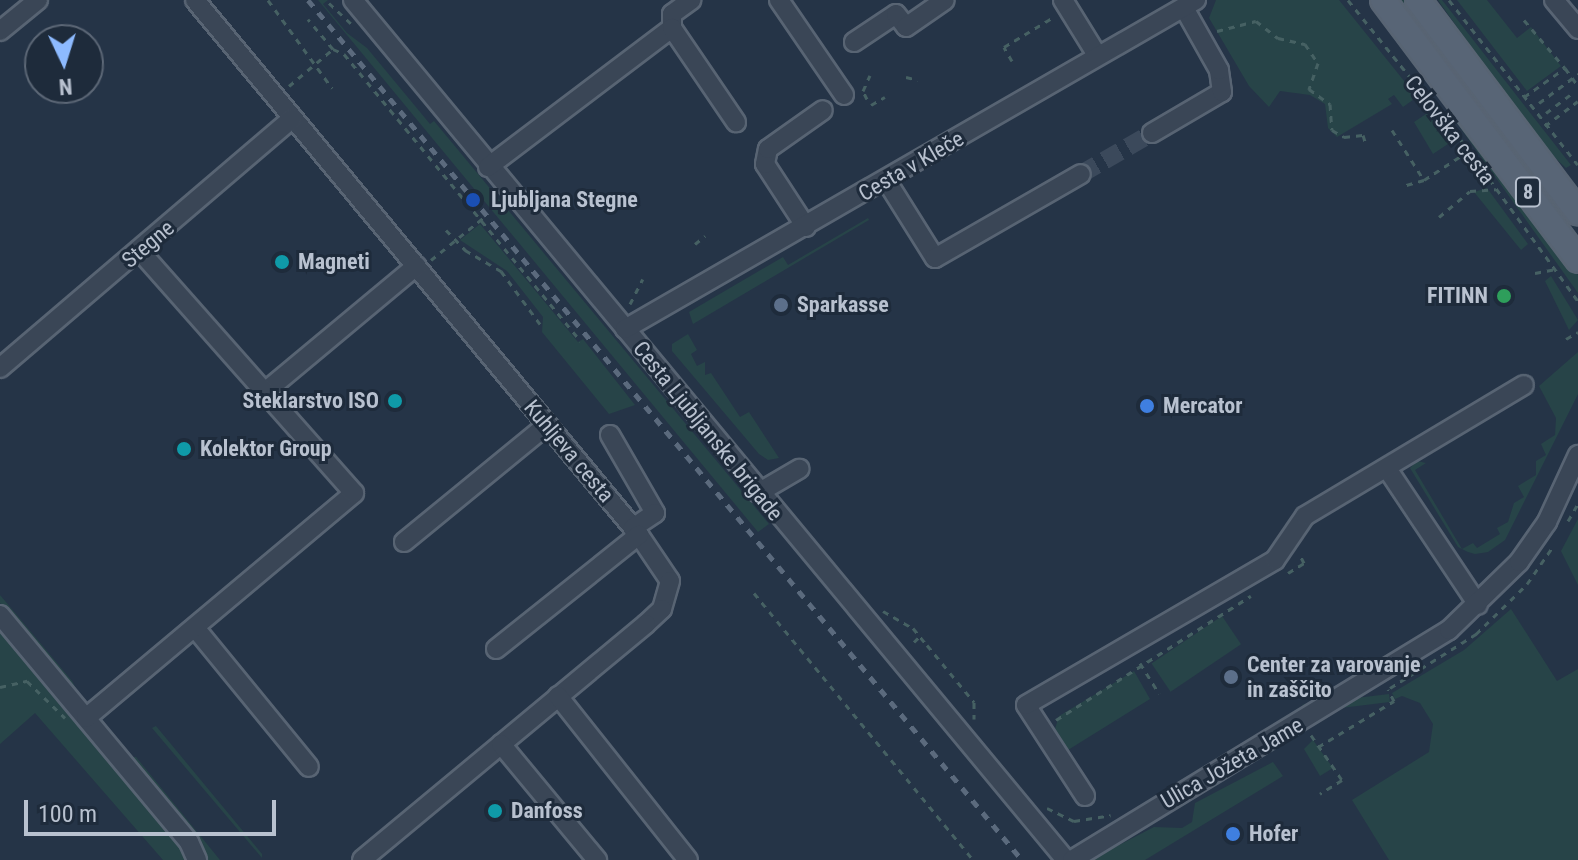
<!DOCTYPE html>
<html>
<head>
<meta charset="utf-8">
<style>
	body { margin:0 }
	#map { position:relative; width:1578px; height:860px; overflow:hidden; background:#253447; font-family:"Roboto Condensed",sans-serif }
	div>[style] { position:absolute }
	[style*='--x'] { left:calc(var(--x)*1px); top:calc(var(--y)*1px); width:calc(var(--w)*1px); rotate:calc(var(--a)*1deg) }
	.green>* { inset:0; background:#274448; transform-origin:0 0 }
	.minor-tunnel>* { height:18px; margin-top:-9px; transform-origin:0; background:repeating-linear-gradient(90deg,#3b495b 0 18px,transparent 0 27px) }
	.path>* { height:3px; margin-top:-1.5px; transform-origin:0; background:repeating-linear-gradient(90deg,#466163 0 6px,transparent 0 12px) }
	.roads { filter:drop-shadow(2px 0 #586473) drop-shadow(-2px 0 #586473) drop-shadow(0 2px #586473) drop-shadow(0 -2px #586473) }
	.minor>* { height:18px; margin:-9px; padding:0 9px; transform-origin:9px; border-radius:9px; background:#3a4656 }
	.major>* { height:24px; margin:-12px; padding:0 12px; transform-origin:12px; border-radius:12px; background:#586576 }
	.rail>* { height:5px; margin-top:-2.5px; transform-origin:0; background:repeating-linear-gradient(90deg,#5b6a7d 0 8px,transparent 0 16px) }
	.dots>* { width:22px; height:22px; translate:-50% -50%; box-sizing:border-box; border:4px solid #1e2b3b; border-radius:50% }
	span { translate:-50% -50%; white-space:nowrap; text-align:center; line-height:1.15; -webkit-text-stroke:6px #1e2b3b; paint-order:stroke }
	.shield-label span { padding:2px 6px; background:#1e2b3b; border:2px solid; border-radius:6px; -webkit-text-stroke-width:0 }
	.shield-label { font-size:20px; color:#b8c1cf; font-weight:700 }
	.street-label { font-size:22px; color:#b8c1cf }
	.poi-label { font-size:22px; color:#b8c1cf; font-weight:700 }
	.left { translate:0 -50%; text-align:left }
	.right { translate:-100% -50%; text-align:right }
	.north { position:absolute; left:24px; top:24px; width:80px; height:80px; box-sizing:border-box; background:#1e2b3b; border:2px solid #5c6776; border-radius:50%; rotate:176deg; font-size:22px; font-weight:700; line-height:32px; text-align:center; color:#b8c1cf }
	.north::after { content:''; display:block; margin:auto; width:28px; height:36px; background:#8dbaff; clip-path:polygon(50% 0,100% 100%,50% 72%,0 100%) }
	.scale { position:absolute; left:24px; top:800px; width:252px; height:36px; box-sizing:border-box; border:4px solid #b8c1cf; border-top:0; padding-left:10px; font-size:24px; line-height:28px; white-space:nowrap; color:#b8c1cf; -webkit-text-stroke:6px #1e2b3b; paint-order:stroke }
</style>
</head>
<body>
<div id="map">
	<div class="green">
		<i style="clip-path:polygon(318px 0,328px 0,323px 4px,347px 33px,367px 48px,430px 124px,434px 121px,769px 524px,758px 532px)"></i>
		<i style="clip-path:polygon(1216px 0,1339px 0,1417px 97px,1403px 107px,1394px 95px,1388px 99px,1392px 104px,1337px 137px,1328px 128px,1325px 104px,1310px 95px,1280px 91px,1269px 107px,1249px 86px,1209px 18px)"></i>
		<i style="clip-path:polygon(1394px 0,1406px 0,1510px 136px,1578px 232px)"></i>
		<i style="clip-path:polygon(1438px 0,1442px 0,1571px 165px,1566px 168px,1537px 141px)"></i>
		<i style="clip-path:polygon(1457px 0,1487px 0,1517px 38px,1531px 27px,1561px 66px,1527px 91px)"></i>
		<i style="clip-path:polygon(1429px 112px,1451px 142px,1433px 154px,1414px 122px)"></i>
		<i style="clip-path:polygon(1449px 112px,1472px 132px,1578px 275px,1578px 293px)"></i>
		<i style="clip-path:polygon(1487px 188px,1528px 244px,1521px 250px,1474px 192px)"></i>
		<i style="clip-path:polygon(868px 218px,869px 220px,693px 324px,689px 312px,783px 257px,788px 265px)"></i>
		<i style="clip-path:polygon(480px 224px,578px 342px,583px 339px,635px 405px,609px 414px,542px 332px,543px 317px,507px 271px,460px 240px)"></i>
		<i style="clip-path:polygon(1551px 276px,1578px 320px,1569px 330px,1545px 281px)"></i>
		<i style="clip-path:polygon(688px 334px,697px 350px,691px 354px,697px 366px,705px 362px,705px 375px,711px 373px,740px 417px,749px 412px,779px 458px,768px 460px,759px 454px,672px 351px,672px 344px)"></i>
		<i style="clip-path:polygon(1578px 352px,1578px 394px,1505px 540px,1488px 552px,1475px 554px,1468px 552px,1458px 547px,1410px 468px,1417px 461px,1426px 463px,1415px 470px,1462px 549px,1473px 543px,1477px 548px,1500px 534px,1497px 528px,1508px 522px,1514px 503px,1524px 497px,1518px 486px,1536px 475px,1536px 461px,1546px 455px,1541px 444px,1555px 435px,1556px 418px,1539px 386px)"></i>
		<i style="clip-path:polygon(1578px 519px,1578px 585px,1561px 551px)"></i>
		<i style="clip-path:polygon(0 595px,72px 681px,80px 696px,0 603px)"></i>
		<i style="clip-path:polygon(1511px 609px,1557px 681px,1578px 669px,1578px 860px,1389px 860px,1352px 800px,1429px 752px,1433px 724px,1420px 703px,1402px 696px,1395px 699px,1392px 693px,1464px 650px)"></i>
		<i style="left:1222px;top:616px;width:34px;height:85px;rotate:56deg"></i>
		<i style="clip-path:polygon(0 629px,177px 841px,187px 860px,163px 860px,35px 713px,0 744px)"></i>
		<i style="clip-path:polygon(1134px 671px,1150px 699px,1068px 750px,1055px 729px,1059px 716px)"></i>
		<i style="left:1389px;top:694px;width:8px;height:87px;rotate:83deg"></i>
		<i style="clip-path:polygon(156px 726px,262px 854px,262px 858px,152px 728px)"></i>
		<i style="clip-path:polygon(1313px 740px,1333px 768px,1320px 776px,1304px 749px)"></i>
		<i style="clip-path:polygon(130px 757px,136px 757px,220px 860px,206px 860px,200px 844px)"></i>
		<i style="clip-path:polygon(1273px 762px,1283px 776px,1145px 860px,1090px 860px,1154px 827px,1182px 828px,1192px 822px,1195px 803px)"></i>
	</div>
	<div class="minor-tunnel">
		<i style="--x:1081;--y:174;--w:82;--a:-30"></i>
	</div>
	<div class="path">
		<i style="--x:268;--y:0;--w:109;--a:54"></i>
		<i style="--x:1348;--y:0;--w:164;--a:51.2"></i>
		<i style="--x:1449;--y:0;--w:209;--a:52"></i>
		<i style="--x:329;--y:3;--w:33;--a:43"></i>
		<i style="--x:1524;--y:20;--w:63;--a:49.5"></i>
		<i style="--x:1217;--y:31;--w:40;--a:-14.4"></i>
		<i style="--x:1256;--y:21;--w:28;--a:38"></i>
		<i style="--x:1278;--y:38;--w:28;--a:13"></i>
		<i style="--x:1305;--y:44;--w:23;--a:56"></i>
		<i style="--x:1318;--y:63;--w:28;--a:109"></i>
		<i style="--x:1309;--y:89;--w:26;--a:36"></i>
		<i style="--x:1330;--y:104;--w:26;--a:86"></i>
		<i style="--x:1332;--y:130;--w:14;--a:30"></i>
		<i style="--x:1344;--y:137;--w:19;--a:-6"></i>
		<i style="--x:1363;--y:135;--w:10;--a:73"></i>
		<i style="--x:333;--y:49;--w:12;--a:24"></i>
		<i style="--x:344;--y:54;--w:372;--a:50.5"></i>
		<i style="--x:1012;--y:61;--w:16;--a:-120"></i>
		<i style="--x:1004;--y:47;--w:56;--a:-31.1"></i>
		<i style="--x:906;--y:77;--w:12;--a:14"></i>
		<i style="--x:289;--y:86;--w:57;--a:-40.1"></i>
		<i style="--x:333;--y:49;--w:39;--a:-130"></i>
		<i style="--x:1524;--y:97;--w:50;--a:-35.3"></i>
		<i style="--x:1565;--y:68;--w:22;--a:54"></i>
		<i style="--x:867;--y:99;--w:9;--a:-117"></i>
		<i style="--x:863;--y:91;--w:17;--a:-66"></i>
		<i style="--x:1539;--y:103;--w:49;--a:-36.6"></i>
		<i style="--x:871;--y:105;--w:16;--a:-30"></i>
		<i style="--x:1546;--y:113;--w:31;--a:-37"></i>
		<i style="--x:1545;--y:126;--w:41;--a:-37.1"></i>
		<i style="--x:1392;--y:130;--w:59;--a:57.4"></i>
		<i style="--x:1424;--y:180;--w:22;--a:164"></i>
		<i style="--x:1461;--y:140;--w:199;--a:54"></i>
		<i style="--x:1424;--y:180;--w:44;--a:-33"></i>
		<i style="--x:1439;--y:217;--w:40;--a:-40"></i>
		<i style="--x:1470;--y:191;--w:26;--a:-4"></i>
		<i style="--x:446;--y:230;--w:28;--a:46"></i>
		<i style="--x:465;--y:250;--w:42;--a:30.3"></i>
		<i style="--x:501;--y:271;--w:66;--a:53.7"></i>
		<i style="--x:695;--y:244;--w:13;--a:-39"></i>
		<i style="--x:431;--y:260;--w:67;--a:-38.9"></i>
		<i style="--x:1535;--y:273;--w:20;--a:-11"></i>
		<i style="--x:630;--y:304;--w:28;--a:-63"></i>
		<i style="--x:1566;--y:339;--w:14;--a:-30"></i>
		<i style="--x:1568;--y:521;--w:20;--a:-60"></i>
		<i style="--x:1288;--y:573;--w:19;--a:-32"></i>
		<i style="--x:1304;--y:563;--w:9;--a:-117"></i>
		<i style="--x:754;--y:593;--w:345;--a:50.6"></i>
		<i style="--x:883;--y:611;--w:34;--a:30"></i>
		<i style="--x:913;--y:628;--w:22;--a:51"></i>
		<i style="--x:927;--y:645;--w:74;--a:50.5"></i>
		<i style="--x:974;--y:702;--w:17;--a:90"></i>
		<i style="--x:914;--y:642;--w:8;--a:-45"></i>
		<i style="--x:1140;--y:663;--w:36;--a:58"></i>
		<i style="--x:0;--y:687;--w:28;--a:-13"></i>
		<i style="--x:27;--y:681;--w:53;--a:44.2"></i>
		<i style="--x:1390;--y:688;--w:102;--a:-32.1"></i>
		<i style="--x:1476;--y:634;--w:71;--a:-44.4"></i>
		<i style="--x:1527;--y:584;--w:47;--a:-55.3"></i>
		<i style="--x:1056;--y:720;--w:231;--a:-32.5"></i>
		<i style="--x:1311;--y:735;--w:55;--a:55.4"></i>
		<i style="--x:1342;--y:780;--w:26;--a:148"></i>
		<i style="--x:1318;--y:747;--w:89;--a:-31.2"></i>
		<i style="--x:1394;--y:701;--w:13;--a:-117"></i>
		<i style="--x:1047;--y:808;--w:30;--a:26"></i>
		<i style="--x:1074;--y:821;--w:37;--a:-9"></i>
	</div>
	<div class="roads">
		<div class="minor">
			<i style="--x:195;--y:0;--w:695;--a:50.31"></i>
			<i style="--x:639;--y:535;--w:55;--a:56"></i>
			<i style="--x:670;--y:581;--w:29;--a:106"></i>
			<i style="--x:662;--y:609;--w:22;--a:137"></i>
			<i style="--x:646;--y:624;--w:369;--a:140.3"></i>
			<i style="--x:353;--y:0;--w:1117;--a:50.34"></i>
			<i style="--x:779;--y:0;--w:115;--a:55.6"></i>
			<i style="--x:1063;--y:0;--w:65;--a:58.3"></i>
			<i style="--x:1554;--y:0;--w:38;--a:50"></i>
			<i style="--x:672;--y:28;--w:14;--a:-90"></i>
			<i style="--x:672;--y:14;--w:24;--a:-36"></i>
			<i style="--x:0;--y:31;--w:49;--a:-39.2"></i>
			<i style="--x:854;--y:42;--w:50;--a:-33.7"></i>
			<i style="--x:896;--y:14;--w:16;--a:52"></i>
			<i style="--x:906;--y:27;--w:47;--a:-34.7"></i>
			<i style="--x:1152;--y:133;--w:81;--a:-30.4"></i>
			<i style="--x:1222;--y:92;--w:22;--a:-98"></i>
			<i style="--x:1219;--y:70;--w:71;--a:-119.4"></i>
			<i style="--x:488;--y:167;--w:231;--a:-37.1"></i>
			<i style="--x:672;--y:28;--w:114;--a:55.8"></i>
			<i style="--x:886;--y:180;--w:92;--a:57.9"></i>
			<i style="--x:935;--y:258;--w:168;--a:-29.9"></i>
			<i style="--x:806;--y:227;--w:75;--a:-123.1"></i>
			<i style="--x:765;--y:164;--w:15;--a:-79"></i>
			<i style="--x:768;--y:149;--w:67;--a:-35.3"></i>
			<i style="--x:625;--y:329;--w:659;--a:-29.95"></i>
			<i style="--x:0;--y:368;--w:385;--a:-40.5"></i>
			<i style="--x:265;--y:392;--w:197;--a:-39.8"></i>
			<i style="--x:610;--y:435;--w:90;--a:60"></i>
			<i style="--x:655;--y:513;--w:27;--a:146"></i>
			<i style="--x:1388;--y:470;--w:162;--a:56.3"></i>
			<i style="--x:758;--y:493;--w:48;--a:-30.3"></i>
			<i style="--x:404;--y:542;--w:185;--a:-39.3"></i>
			<i style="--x:0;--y:615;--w:295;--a:50.2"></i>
			<i style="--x:189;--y:842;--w:20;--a:66"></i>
			<i style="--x:196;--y:629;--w:178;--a:50.7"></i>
			<i style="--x:496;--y:649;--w:183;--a:-38.6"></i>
			<i style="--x:558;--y:696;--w:209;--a:51.6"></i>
			<i style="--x:86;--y:718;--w:350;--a:-40"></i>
			<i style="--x:354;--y:493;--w:323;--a:-131.5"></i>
			<i style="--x:501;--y:744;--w:151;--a:50.4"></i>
			<i style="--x:1085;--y:796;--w:108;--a:-123"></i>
			<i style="--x:1026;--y:705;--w:288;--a:-30.2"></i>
			<i style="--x:1275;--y:560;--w:53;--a:-55.7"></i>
			<i style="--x:1305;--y:516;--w:255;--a:-30.9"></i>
			<i style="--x:1072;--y:860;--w:442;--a:-31.4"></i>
			<i style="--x:1449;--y:630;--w:98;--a:-44.2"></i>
			<i style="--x:1519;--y:562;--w:49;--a:-55"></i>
			<i style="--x:1547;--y:522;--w:74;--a:-65.2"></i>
		</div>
		<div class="major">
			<i style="--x:1383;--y:0;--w:325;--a:53.1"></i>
			<i style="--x:1418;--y:0;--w:266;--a:53"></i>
		</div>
	</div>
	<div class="rail">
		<i style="--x:308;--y:0;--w:1118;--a:50.3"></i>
	</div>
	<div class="dots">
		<i style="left:473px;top:200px;background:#1a4fb4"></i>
		<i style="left:282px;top:262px;background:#0f9aa8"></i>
		<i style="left:1504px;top:296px;background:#2e9e5b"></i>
		<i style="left:781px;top:305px;background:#5c6f8a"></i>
		<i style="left:395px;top:401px;background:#0f9aa8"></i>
		<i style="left:1147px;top:406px;background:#3f7fe0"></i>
		<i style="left:184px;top:449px;background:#0f9aa8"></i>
		<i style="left:1231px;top:677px;background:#5c6f8a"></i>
		<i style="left:495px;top:811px;background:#0f9aa8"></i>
		<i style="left:1233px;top:834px;background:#3f7fe0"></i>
	</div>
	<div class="shield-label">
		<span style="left:1528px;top:192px">8</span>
	</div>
	<div class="street-label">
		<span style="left:1450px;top:130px;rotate:52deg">Celovška cesta</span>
		<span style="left:911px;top:166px;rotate:-30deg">Cesta v Kleče</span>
		<span style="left:148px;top:244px;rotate:-40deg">Stegne</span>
		<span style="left:708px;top:431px;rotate:51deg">Cesta Ljubljanske brigade</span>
		<span style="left:569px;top:451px;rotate:50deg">Kuhljeva cesta</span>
		<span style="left:1232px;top:763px;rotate:-30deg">Ulica Jožeta Jame</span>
	</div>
	<div class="poi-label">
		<span class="left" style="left:491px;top:200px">Ljubljana Stegne</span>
		<span class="left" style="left:298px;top:262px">Magneti</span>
		<span class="right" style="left:1488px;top:296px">FITINN</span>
		<span class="left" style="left:797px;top:305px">Sparkasse</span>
		<span class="right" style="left:379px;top:401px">Steklarstvo ISO</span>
		<span class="left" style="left:1163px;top:406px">Mercator</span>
		<span class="left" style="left:200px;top:449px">Kolektor Group</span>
		<span class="left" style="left:1247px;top:677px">Center za varovanje<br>in zaščito</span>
		<span class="left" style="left:511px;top:811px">Danfoss</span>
		<span class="left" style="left:1249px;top:834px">Hofer</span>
	</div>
	<div class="north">N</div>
	<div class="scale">100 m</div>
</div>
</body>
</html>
